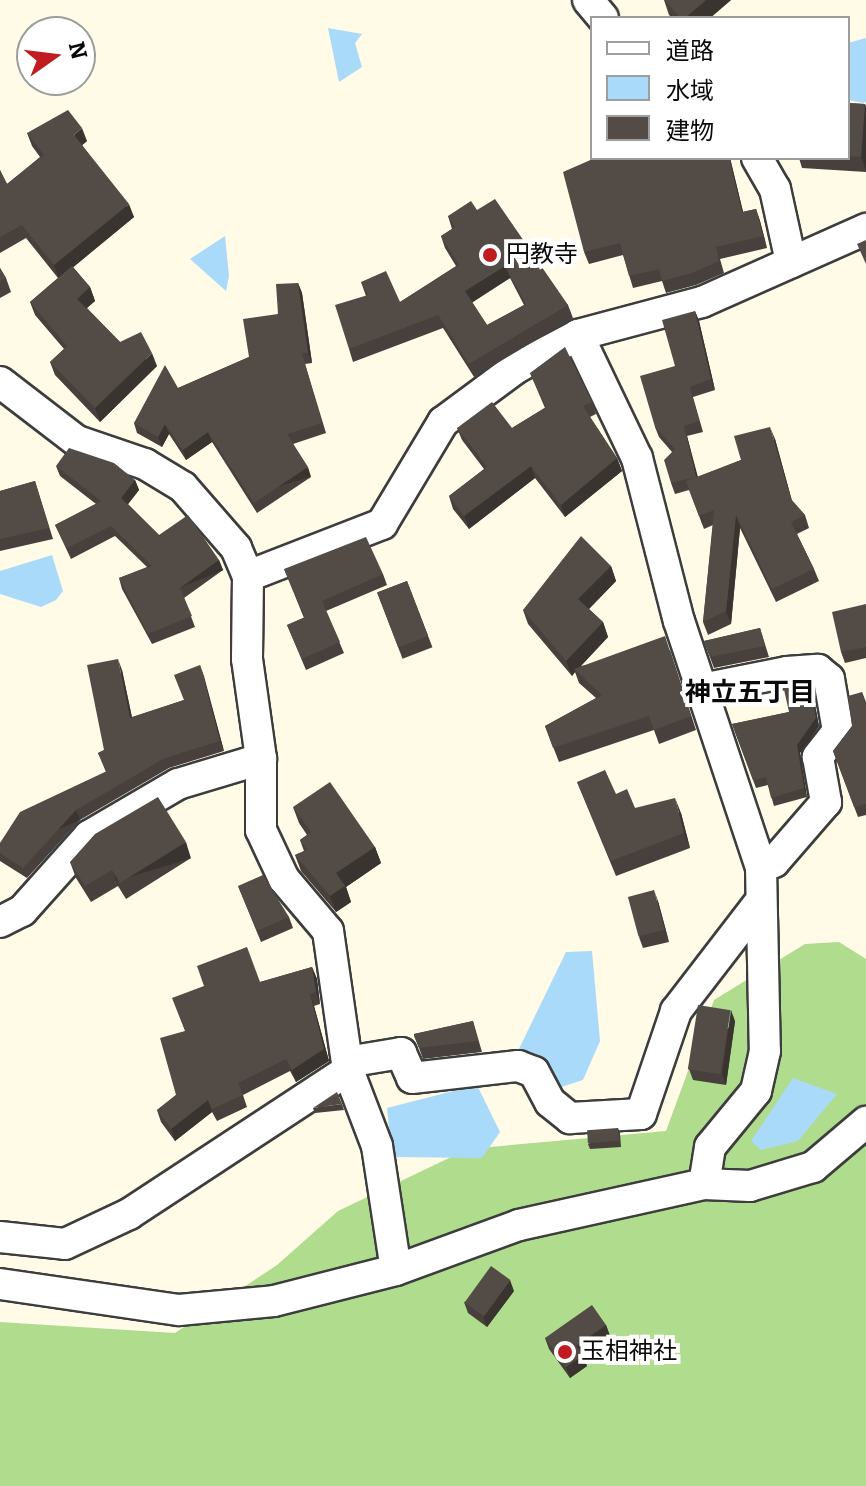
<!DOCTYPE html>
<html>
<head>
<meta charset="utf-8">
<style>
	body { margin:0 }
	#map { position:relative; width:866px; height:1486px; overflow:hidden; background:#fffbe7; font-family:Bitter,"Noto Sans JP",serif }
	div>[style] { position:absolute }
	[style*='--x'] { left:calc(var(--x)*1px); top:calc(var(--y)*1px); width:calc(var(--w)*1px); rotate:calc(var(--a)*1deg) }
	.forest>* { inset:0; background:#b0dc8e }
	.water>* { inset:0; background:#a9daf9 }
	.roads { filter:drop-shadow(2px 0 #3d3d3d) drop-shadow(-2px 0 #3d3d3d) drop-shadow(0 2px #3d3d3d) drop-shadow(0 -2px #3d3d3d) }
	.minor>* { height:30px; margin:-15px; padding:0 15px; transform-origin:15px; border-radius:15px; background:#fff }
	.wall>* { inset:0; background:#47403c; transform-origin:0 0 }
	.shaded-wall>* { inset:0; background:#3a3431; transform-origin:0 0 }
	.building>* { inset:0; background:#534b46; transform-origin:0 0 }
	.dots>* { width:22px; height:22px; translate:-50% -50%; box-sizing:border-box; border:4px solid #fff; border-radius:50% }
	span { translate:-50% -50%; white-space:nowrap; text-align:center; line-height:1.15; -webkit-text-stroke:8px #fff; paint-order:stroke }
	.poi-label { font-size:24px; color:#0a0a0a }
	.left { translate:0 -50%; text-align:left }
	.neighbourhood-label { font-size:26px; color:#0a0a0a; font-weight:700 }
	.legend { position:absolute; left:590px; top:16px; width:260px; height:144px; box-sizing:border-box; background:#fff; border:2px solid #9d9d9d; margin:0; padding:10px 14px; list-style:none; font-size:24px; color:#0a0a0a }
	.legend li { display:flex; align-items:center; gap:16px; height:40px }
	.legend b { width:40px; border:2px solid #9d9d9d }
	.north { position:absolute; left:16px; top:16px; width:80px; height:80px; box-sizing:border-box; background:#fff; border:2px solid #9d9d9d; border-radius:50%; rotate:76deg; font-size:22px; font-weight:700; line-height:32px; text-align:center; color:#0a0a0a }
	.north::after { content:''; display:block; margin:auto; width:28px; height:36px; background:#c01c22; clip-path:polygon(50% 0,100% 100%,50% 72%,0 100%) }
</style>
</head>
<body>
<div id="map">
	<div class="forest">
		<i style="clip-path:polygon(839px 942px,866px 959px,866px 1486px,0 1486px,0 1322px,175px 1333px,277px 1265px,338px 1211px,468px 1149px,666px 1131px,714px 1000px,805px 944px)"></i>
	</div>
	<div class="water">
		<i style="clip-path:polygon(328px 28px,362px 34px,355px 43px,362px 67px,339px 82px)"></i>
		<i style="clip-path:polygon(866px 38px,866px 102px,864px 103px,848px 100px,848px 43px)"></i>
		<i style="clip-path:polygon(225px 236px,229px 276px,226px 291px,190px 259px)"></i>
		<i style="clip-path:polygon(52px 555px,63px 591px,56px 600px,41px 607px,0 594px,0 571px)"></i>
		<i style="clip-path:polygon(592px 951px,600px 1041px,583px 1080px,552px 1090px,516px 1055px,566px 952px)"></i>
		<i style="clip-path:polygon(793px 1078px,837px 1094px,798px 1141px,761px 1150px,751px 1141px)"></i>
		<i style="clip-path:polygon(477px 1085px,500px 1132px,482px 1158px,392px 1157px,387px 1108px)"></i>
	</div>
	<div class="roads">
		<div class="minor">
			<i style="--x:588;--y:0;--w:23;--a:50"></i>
			<i style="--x:757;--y:158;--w:36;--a:60"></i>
			<i style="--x:775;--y:189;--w:75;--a:77.6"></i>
			<i style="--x:578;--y:335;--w:136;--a:64.4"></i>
			<i style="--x:637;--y:458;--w:168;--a:75.6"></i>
			<i style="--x:679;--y:621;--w:259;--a:71.6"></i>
			<i style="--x:761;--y:867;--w:184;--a:88.8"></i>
			<i style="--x:765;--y:1051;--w:41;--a:102.7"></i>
			<i style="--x:756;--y:1091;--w:72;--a:129.4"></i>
			<i style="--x:710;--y:1147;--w:37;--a:99"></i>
			<i style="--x:0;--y:382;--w:97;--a:37.5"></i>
			<i style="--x:77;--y:441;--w:72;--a:18.7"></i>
			<i style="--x:145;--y:464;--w:44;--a:31.2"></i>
			<i style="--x:183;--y:487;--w:81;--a:49"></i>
			<i style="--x:236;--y:548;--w:30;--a:67"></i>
			<i style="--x:248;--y:576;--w:83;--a:90.7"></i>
			<i style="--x:247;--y:659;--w:101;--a:82"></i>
			<i style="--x:261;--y:759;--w:71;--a:90"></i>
			<i style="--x:261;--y:830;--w:54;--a:64.9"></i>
			<i style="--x:284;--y:879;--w:68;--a:49.8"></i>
			<i style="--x:328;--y:931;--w:140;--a:81.8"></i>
			<i style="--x:348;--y:1070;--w:81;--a:69.1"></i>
			<i style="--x:377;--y:1146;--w:125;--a:81.3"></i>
			<i style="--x:248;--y:576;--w:144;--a:-21.2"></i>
			<i style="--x:382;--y:524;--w:119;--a:-59.1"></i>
			<i style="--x:443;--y:422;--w:91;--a:-36.5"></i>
			<i style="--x:516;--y:368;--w:70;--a:-28"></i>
			<i style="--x:578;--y:335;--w:128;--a:-14.9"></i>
			<i style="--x:702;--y:302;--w:180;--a:-24"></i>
			<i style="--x:702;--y:689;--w:87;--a:-11.3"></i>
			<i style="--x:787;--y:672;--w:31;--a:-4"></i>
			<i style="--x:818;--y:670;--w:14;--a:39"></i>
			<i style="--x:829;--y:679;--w:53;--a:80.2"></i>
			<i style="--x:838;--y:731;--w:33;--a:128"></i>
			<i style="--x:818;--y:757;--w:46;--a:79.9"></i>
			<i style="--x:826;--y:802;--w:79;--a:130.9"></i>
			<i style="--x:774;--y:862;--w:14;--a:159"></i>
			<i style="--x:0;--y:922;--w:25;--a:-27"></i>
			<i style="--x:22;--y:911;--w:101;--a:-48.2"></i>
			<i style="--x:89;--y:836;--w:103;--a:-30.3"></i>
			<i style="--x:178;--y:784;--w:87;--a:-16.8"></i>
			<i style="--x:347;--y:1062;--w:55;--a:-9.5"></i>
			<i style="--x:401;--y:1053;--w:27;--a:66"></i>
			<i style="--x:412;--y:1078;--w:107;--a:-6.5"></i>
			<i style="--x:518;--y:1066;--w:17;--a:21"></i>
			<i style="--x:534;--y:1072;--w:34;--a:62"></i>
			<i style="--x:550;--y:1102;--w:26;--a:39"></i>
			<i style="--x:570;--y:1118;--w:71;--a:-3.2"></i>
			<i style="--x:641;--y:1114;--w:109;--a:-71.2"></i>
			<i style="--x:676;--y:1011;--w:133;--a:-52.4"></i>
			<i style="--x:0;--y:1237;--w:65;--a:6.1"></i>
			<i style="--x:65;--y:1244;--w:71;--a:-25.1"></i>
			<i style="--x:129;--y:1214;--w:262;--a:-33.3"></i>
			<i style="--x:0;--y:1284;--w:181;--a:8.3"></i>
			<i style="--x:179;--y:1310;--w:95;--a:-5.4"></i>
			<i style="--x:274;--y:1301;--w:126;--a:-14.3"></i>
			<i style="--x:396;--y:1270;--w:131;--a:-20.1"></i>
			<i style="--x:519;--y:1225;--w:189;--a:-12.5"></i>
			<i style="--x:704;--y:1184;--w:46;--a:2.5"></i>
			<i style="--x:750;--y:1186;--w:66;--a:-16.8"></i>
			<i style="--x:813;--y:1167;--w:70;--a:-40.3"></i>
		</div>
	</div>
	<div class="wall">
		<i style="clip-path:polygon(664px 0,731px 0,710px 18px,672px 18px,669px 15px)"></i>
		<i style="clip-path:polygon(848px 103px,865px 104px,866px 107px,866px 172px,802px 168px,799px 158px,848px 158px)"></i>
		<i style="clip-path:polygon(27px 133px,87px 141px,82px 145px,134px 217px,73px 267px,90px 287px,95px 301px,87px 308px,120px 342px,157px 366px,100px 422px,55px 375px,50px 362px,64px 349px,35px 315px,30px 302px,58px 278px,26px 238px,0 253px,0 170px,7px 184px,40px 157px,32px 146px)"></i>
		<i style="clip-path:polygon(595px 158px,730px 158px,743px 212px,756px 209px,760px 221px,767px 248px,720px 259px,724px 273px,696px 285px,666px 293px,662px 281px,633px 288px,623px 255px,589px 264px,584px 252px)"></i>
		<i style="clip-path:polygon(evenodd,477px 210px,568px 305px,573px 318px,474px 377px,443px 328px,353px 362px,349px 349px,366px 296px,361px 282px,400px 302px,456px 266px,445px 248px,441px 236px,452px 229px,448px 216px,477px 210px,510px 278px,524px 305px,487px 325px,472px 302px,510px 278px)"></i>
		<i style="clip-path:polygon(0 268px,6px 278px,11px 292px,0 298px)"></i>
		<i style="clip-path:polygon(298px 283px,302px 293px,312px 363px,305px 364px,326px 433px,293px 444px,311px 477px,257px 513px,212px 442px,186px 460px,169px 434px,162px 447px,137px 433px,134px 423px,178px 388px,249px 357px)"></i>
		<i style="clip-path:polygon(695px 311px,699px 321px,715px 390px,693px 397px,703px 432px,687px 436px,698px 477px,741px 460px,775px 439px,792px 501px,805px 515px,809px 528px,797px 534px,814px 569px,819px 581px,776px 602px,740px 528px,731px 624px,708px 635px,703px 622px,713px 525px,704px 529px,689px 490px,675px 494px,671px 483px,672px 452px,659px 437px,655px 427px,675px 366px)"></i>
		<i style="clip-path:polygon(530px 373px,592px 402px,596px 414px,590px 417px,617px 458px,622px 471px,565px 517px,535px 478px,469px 529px,453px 509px,449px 496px,484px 469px,462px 440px,457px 428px,512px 428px,545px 408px)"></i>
		<i style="clip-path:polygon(56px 466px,135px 480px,139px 490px,128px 504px,159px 535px,219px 560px,223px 570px,184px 598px,195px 627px,152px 644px,122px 589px,119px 578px,147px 567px,115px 536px,71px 559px,55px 525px,96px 504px,60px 476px)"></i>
		<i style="clip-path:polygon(35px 481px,53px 539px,0 551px,0 491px)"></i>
		<i style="clip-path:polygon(611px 566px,616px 581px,589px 609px,603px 622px,608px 637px,581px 666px,670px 650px,696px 730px,659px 744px,654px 730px,559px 762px,545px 726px,596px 698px,579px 683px,575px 672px,572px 676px,528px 624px,523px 610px)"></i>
		<i style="clip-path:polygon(284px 569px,383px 574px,387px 585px,326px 611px,344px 653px,306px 670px,287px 625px,304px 618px)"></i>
		<i style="left:407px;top:581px;width:71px;height:32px;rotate:69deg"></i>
		<i style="clip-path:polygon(866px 604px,866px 658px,845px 663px,841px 652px)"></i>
		<i style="clip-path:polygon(760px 628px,769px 657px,714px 668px,704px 641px)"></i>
		<i style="clip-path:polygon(200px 665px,224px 751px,169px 768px,80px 820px,27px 878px,0 861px,0 843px,106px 772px,98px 753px,104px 750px,122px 670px,132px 717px,184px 700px)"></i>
		<i style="clip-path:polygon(812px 689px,819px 726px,800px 753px,807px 797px,774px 806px,768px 785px,756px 788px,732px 724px,789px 712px)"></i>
		<i style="clip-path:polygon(862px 692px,866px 702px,866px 815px,858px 817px,833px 751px,852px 726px)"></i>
		<i style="clip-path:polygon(577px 782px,616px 794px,635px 808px,681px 813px,690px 848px,616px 876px)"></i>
		<i style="clip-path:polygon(293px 807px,375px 847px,381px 863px,346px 887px,351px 902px,336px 912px,301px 871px,295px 855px,304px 851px,300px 840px,307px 835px,299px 823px)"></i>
		<i style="clip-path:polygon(191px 858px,126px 899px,118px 886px,91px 902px,76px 878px,70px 862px)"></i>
		<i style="clip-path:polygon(238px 886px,289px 917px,293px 928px,261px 942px)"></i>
		<i style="clip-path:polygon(658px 901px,669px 942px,643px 948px,639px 937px)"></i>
		<i style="clip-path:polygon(312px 967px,317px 979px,320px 1004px,314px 1006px,329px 1061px,296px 1082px,290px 1071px,243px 1095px,247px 1107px,217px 1121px,212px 1112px,175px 1141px,161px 1122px,157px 1110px,176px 1095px,185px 1031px,260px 982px)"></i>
		<i style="clip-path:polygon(473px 1021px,482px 1052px,423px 1059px,414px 1034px)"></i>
		<i style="clip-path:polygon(735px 1021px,726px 1085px,693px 1080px,689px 1069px)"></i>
		<i style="clip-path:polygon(342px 1104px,344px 1110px,315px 1113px,313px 1108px)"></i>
		<i style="clip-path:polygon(618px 1128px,620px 1133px,621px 1147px,590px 1149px,588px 1144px)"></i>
		<i style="clip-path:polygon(514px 1291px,487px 1327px,468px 1313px,464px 1302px)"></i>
		<i style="clip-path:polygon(606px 1325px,610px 1336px,582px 1355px,587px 1366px,570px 1378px,549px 1349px,545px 1338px)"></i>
	</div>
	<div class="shaded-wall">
		<i style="clip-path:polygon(706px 0,731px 0,710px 18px,685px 18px)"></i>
		<i style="clip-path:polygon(865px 104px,866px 107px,866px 170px,861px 157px)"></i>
		<i style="clip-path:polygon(82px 128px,87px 141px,79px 148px,74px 135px)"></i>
		<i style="clip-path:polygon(729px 158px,730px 158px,746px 224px,742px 212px)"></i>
		<i style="clip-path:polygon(129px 204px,134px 217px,59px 279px,54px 265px)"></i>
		<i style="clip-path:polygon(756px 209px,760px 221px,767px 248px,763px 236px)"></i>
		<i style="clip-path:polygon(505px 266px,510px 278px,470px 304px,465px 291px)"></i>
		<i style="clip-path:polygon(298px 283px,302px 293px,312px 363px,308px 353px)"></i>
		<i style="clip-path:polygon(90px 287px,95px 301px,82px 312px,77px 299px)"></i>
		<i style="clip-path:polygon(695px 311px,699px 321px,715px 390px,711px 379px)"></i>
		<i style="clip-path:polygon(152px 353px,157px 366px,100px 422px,95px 408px)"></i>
		<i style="clip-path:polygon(165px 424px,169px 434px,162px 447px,158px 437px)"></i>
		<i style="clip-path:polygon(684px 426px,687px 436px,700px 488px,696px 477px)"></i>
		<i style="clip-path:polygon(770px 427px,775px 439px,795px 512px,791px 499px)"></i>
		<i style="clip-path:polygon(208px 432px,212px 442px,186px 460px,183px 450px)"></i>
		<i style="clip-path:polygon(617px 458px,622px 471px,565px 517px,561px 505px)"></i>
		<i style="clip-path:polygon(531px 466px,535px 478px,469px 529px,464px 516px)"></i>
		<i style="left:308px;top:467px;width:10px;height:65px;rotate:73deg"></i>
		<i style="clip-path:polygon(135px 480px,139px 490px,125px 508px,121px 498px)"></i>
		<i style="clip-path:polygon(736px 515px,740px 528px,731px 624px,726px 611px)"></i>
		<i style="left:219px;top:560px;width:11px;height:48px;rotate:68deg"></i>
		<i style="clip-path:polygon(611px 566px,616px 581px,584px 614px,578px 599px)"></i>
		<i style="clip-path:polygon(603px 622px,608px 637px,576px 671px,574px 669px,575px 672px,572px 676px,566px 661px)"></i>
		<i style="clip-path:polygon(118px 659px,122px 670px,134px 728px,130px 718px)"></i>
		<i style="clip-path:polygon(200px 665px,204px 676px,224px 751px,220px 741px)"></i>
		<i style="clip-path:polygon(809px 680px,812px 689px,819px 726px,800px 753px,807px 797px,804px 788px,797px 745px)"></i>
		<i style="clip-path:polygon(675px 798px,681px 813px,690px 848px,684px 833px)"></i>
		<i style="left:76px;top:810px;width:11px;height:79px;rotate:68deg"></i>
		<i style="left:186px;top:842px;width:17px;height:78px;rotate:73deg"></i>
		<i style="clip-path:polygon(375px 847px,381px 863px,346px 887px,351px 902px,336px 912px,330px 896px,336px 873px)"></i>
		<i style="clip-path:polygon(654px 890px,658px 901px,669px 942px,665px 930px)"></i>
		<i style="clip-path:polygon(312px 967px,317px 979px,320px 1004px,316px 992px)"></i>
		<i style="clip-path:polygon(310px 994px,314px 1006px,329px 1061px,296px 1082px,292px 1070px)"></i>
		<i style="clip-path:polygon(731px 1010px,735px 1021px,726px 1085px,722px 1074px)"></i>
		<i style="clip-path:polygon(208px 1100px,212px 1112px,175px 1141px,171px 1129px)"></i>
		<i style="clip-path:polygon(510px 1280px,514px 1291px,487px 1327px,483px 1316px)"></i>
		<i style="clip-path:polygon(606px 1325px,610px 1336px,580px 1357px,576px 1346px)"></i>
		<i style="clip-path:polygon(583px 1355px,587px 1366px,570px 1378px,566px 1367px)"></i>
	</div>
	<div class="building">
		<i style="clip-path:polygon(665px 0,706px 0,685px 18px,680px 18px)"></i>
		<i style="clip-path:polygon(848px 103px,865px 104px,861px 157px,848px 156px)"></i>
		<i style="clip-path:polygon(68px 110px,82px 128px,74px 135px,129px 204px,54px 265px,22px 225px,0 237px,0 170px,7px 184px,44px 155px,27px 133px)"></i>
		<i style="clip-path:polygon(595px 158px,729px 158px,742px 212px,756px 209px,763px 236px,716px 247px,719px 261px,692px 273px,662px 281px,659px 269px,629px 276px,620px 243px,584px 252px,563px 172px)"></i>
		<i style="clip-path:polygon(evenodd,495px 199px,568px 305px,469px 364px,438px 315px,349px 349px,335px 305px,368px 295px,361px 282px,386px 271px,400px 302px,459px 265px,441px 236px,455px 227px,448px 216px,471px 201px,477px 210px,495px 199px,505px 266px,526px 304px,487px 325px,465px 291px,505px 266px)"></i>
		<i style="clip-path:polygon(866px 240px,866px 264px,857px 244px)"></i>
		<i style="clip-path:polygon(72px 266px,90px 287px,77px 299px,120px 342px,141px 332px,152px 353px,95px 408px,50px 362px,67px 346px,30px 302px)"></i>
		<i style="clip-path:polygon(0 268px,6px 278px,0 281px)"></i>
		<i style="clip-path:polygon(298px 283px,308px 353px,302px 353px,322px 423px,287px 434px,308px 467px,254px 503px,208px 432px,183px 450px,165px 424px,158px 437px,134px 423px,165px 365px,178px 388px,249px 357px,243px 319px,278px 314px,276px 284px)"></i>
		<i style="clip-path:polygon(695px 311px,711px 379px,690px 387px,699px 421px,684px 426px,696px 477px,671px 483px,664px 460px,675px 449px,655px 427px,640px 376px,675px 366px,662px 320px)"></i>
		<i style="clip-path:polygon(565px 347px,592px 402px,583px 406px,617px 458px,561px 505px,531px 466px,464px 516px,449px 496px,487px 467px,457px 428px,492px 402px,512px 428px,546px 407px,530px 373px)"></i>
		<i style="clip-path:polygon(770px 427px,791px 499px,805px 515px,791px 522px,814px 569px,772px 589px,736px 515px,726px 611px,703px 622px,714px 510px,699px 516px,686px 481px,741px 460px,734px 436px)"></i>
		<i style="clip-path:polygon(69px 448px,114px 463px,135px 480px,121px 498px,159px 535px,188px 515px,219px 560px,180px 588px,192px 616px,148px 634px,119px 578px,152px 566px,111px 526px,67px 548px,55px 525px,101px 501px,56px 466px)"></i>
		<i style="clip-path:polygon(35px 481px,49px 528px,0 539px,0 491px)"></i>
		<i style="clip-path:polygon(581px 536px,611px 566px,578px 599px,603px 622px,566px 661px,523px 610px)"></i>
		<i style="clip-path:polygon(366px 537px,383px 574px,322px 601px,340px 642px,302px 659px,287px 625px,305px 617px,284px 569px)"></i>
		<i style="left:407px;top:581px;width:59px;height:32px;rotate:69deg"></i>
		<i style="clip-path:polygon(866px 604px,866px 647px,841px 652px,832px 612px)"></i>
		<i style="clip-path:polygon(760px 628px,765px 646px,710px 657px,704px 641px)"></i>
		<i style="clip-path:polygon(665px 636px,691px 716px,654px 730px,649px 716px,553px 748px,545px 726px,602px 695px,574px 669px)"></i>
		<i style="clip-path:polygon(118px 659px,130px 718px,184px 700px,174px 675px,200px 665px,220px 741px,165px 758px,76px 810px,23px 868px,0 853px,0 843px,20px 812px,107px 771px,98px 753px,104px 750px,87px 665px)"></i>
		<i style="clip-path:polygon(809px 680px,816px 718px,797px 745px,804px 788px,771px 798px,766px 777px,753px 780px,732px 724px,789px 712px,783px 685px)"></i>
		<i style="clip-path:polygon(862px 692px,866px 705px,866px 804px,854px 807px,833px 751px,852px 726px,848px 696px)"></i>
		<i style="clip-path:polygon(605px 770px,616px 794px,627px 789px,635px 808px,675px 798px,684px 833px,611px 861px,577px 782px)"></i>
		<i style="clip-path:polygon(330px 782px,375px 847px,336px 873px,345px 886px,330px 896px,295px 855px,307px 850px,300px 840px,311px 832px,293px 807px)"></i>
		<i style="clip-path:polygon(158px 797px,186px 842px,120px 883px,112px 870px,85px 886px,70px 862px,95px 834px)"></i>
		<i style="clip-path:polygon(263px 875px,289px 917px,257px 931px,238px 886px)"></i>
		<i style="left:654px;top:890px;width:41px;height:27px;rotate:75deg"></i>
		<i style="clip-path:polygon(247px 947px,260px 982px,312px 967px,316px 992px,310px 994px,324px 1049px,292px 1070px,286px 1059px,238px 1083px,243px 1095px,212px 1109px,208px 1100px,171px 1129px,157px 1110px,176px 1095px,160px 1038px,185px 1031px,172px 998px,204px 986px,197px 966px)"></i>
		<i style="left:698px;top:1005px;width:33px;height:65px;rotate:9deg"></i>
		<i style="clip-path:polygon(473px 1021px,478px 1041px,419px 1048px,414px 1036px,414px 1034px)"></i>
		<i style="clip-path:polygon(337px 1092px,342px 1104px,313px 1108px)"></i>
		<i style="left:618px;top:1128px;width:13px;height:31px;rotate:86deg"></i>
		<i style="left:491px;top:1266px;width:24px;height:45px;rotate:36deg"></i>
		<i style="clip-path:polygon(592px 1305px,606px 1325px,576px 1346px,583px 1355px,566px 1367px,545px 1338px)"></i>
	</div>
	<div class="dots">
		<i style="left:490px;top:255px;background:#c01c22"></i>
		<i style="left:565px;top:1352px;background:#c01c22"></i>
	</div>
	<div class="poi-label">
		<span class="left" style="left:506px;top:255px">円教寺</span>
		<span class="left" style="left:581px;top:1352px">玉相神社</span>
	</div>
	<div class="neighbourhood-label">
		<span style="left:750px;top:693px">神立五丁目</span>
	</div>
	<ul class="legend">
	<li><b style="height:10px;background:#fff"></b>道路</li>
	<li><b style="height:22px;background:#a9daf9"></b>水域</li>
	<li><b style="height:22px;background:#534b46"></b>建物</li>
	</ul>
	<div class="north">N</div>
</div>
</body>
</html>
